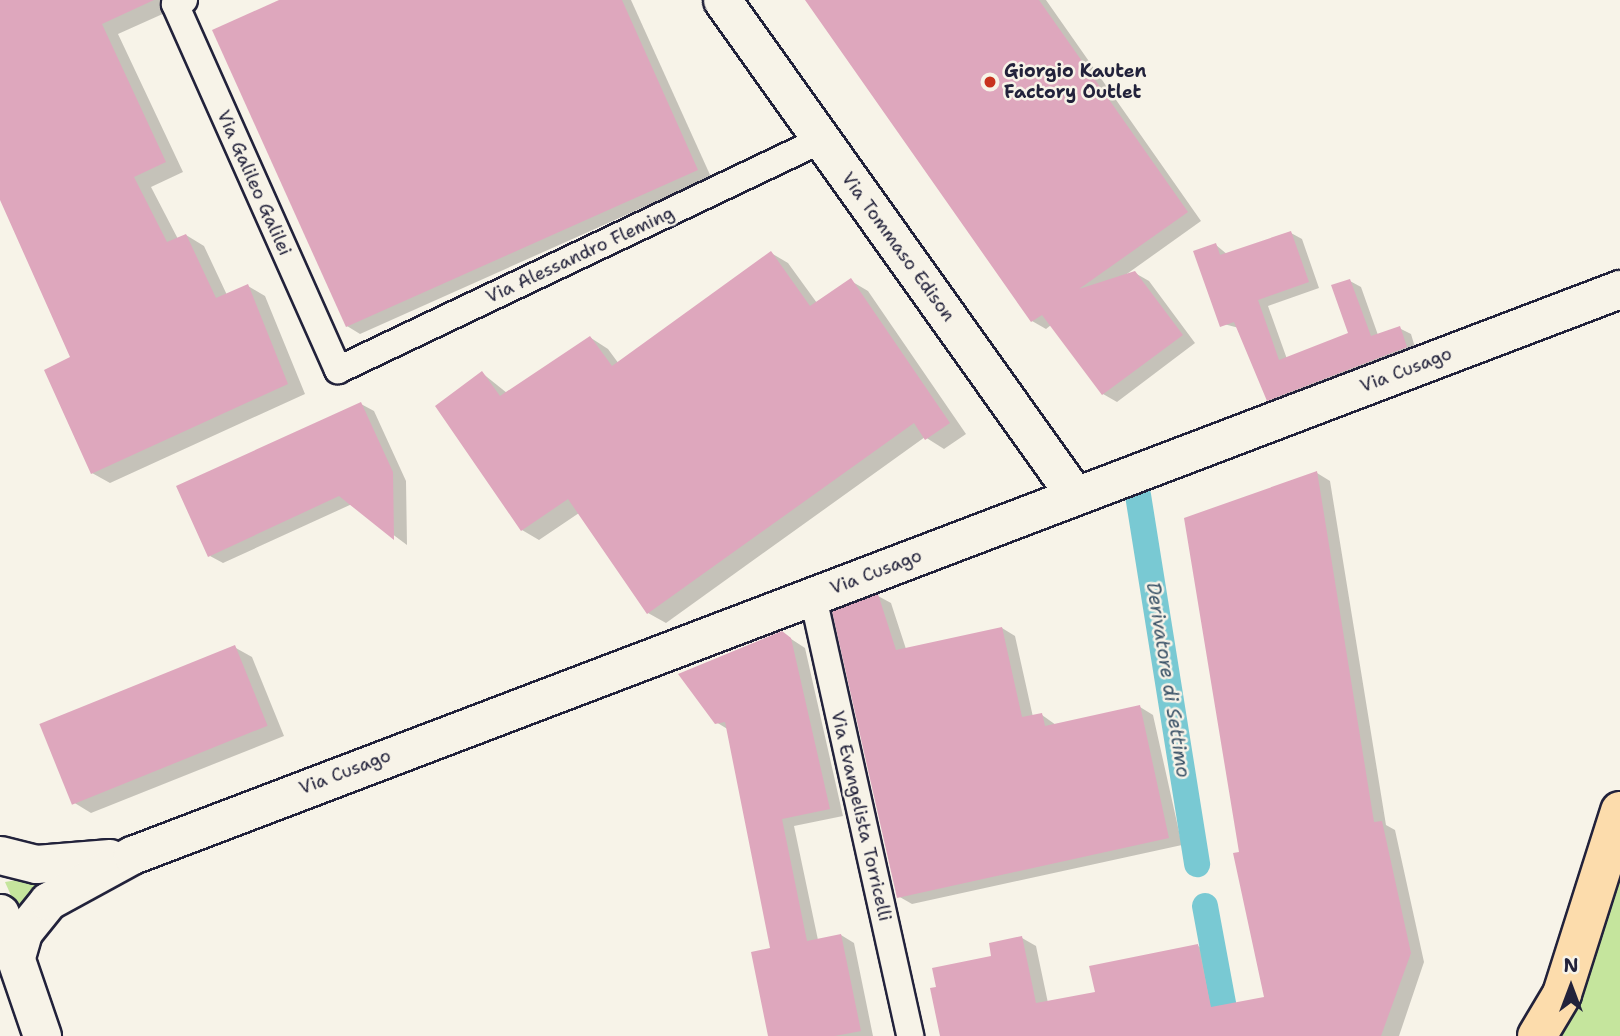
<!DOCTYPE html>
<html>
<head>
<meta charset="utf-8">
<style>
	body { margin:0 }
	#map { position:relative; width:1620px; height:1036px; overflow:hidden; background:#f7f3e8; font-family:"Shantell Sans",sans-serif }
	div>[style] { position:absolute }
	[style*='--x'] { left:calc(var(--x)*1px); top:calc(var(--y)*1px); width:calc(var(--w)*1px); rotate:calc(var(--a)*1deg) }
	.green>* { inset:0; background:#c5e59d }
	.shadow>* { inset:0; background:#0003 }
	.canal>* { height:26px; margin:-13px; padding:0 13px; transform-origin:13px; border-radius:13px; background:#79c9d3 }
	.building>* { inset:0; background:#dea7bd; transform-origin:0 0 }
	.roads { filter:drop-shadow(2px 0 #22223b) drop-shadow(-2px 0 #22223b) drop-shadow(0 2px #22223b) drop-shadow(0 -2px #22223b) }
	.street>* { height:26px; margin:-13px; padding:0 13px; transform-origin:13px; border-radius:13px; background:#f7f3e8 }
	.secondary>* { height:37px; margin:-18.5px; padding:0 18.5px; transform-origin:18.5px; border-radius:18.5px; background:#f7f3e8 }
	.highway>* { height:38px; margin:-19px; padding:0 19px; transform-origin:19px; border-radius:19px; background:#fcdcac }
	.dots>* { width:19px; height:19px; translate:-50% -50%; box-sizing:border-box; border:4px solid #f7f3e8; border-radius:50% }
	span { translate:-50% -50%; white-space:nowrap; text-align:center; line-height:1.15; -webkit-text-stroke:5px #f7f3e8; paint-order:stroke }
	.poi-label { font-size:18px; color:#22223b; font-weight:700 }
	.left { translate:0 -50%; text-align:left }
	.street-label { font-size:18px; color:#22223b }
	.water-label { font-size:19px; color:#3c5469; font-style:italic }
	.north { position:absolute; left:1536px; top:952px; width:70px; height:70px; -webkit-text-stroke:5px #f7f3e8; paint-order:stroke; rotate:0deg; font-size:19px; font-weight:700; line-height:28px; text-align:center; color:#22223b }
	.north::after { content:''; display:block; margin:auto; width:24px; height:32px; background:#22223b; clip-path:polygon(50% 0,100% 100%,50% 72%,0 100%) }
</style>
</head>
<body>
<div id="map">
	<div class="green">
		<i style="clip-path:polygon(1620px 841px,1620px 1036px,1549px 1036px)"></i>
		<i style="clip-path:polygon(34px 877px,40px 894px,17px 909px,5px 882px)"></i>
	</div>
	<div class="shadow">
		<i style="clip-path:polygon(0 0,172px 0,176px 8px,118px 34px,183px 172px,151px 187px,178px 239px,186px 235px,204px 246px,227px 295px,248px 286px,265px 296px,305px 394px,110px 483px,92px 473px,72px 358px,0 192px)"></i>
		<i style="clip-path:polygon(284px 0,631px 0,711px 177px,360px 334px,347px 326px)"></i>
		<i style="clip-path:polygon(807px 0,1046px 0,1201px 221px,1124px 276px,1135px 273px,1149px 281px,1195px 343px,1117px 402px,1103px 394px,1051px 325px,1046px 329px,1032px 321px)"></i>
		<i style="clip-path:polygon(1291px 233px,1302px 239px,1319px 288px,1268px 306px,1287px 359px,1351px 334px,1350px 281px,1361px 287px,1378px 335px,1399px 328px,1411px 334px,1417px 354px,1279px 406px,1268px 400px,1239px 328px,1220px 323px,1216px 245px,1228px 255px)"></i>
		<i style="clip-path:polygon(771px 253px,788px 263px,817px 303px,851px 281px,868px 291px,966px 434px,944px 449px,925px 437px,666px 623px,648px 613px,579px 513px,539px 540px,522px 530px,482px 373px,507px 393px,591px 338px,608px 349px,619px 364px)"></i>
		<i style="clip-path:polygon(361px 404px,374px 411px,406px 481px,407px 545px,352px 504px,223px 563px,210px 556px)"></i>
		<i style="clip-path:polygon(1317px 473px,1330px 481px,1386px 825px,1395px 830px,1424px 962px,1399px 1036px,941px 1036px,993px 958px,1022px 938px,1036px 946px,1048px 1003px,1097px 993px,1198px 946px,1212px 954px,1223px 1007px,1267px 999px,1241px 853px)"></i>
		<i style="clip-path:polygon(878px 596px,891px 603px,906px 649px,1002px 628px,1015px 636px,1033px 717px,1042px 715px,1056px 725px,1140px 707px,1153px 715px,1182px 845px,912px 904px,898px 896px)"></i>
		<i style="clip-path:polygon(782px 633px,805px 648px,843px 816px,794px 826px,818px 940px,841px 935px,854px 943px,873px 1036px,773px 1036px,772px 950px,729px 730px,716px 722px)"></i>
		<i style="clip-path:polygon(234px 647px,252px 657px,284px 736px,91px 813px,73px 802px)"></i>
	</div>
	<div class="canal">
		<i style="--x:1138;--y:495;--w:374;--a:80.9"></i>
		<i style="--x:1205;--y:906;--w:132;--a:79.5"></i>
	</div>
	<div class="building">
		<i style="clip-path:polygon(0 0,154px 0,102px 24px,166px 162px,134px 177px,167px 242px,186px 234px,216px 298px,248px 284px,288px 384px,91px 474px,44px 370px,70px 357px,0 200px)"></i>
		<i style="clip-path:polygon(279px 0,622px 0,698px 170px,346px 327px,212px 30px)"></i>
		<i style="clip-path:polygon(805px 0,1039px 0,1188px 212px,1079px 289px,1135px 271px,1183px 335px,1102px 395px,1042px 315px,1031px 322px)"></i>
		<i style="clip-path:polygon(1291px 231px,1309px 282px,1258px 300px,1279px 360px,1348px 333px,1331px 285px,1350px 279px,1371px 336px,1400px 326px,1407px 347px,1267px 401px,1234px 322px,1220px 327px,1193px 251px,1216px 243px,1220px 255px)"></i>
		<i style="clip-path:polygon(771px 251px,810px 306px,851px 278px,950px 423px,925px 440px,914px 423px,647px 614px,568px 499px,521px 531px,435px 406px,482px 371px,500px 396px,590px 336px,612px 366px)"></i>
		<i style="clip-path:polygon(361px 402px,393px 472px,394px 540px,339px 496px,208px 557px,176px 486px)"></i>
		<i style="clip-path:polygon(1317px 471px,1374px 822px,1382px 821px,1411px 953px,1381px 1036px,940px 1036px,930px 988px,936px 987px,932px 968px,991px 956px,989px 943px,1022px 936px,1036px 1003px,1095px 992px,1089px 966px,1198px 944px,1211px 1007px,1264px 997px,1233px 853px,1239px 852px,1184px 518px)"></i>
		<i style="clip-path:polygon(878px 594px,896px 650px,1002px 627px,1022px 717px,1042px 713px,1045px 726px,1140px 705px,1169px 838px,897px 898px,832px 611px)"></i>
		<i style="clip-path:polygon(782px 631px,791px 638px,830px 809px,782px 819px,807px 941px,841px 934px,861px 1031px,835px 1036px,768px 1036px,751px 952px,770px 948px,725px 722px,715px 724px,678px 674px)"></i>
		<i style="left:235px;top:645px;width:87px;height:211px;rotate:68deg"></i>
	</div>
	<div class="roads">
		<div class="street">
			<i style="--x:184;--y:0;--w:10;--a:156"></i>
			<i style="--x:175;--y:4;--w:401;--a:66"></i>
			<i style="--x:338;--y:370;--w:535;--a:-25.46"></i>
			<i style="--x:813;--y:597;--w:450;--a:77.5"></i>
		</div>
		<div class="secondary">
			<i style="--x:722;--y:0;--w:607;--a:54.53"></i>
			<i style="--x:0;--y:855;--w:37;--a:14"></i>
			<i style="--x:36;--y:864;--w:74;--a:-4.6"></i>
			<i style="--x:0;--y:913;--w:130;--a:71.1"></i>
			<i style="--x:16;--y:957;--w:26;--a:-74"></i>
			<i style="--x:23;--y:932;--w:40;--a:-51"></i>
			<i style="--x:48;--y:901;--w:96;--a:-28.7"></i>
			<i style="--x:132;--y:855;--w:1592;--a:-20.83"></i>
		</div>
		<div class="highway">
			<i style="--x:1537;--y:1036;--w:49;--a:-59.2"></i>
			<i style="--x:1562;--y:994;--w:192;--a:-72.4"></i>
		</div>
	</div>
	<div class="dots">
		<i style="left:990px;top:82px;background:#c8321e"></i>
	</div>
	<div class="poi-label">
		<span class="left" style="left:1004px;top:82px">Giorgio Kauten<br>Factory Outlet</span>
	</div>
	<div class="street-label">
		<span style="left:254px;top:183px;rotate:66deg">Via Galileo Galilei</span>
		<span style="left:898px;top:247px;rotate:54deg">Via Tommaso Edison</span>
		<span style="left:580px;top:255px;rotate:-25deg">Via Alessandro Fleming</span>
		<span style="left:1406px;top:370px;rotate:-21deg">Via Cusago</span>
		<span style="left:876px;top:572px;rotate:-21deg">Via Cusago</span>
		<span style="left:345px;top:772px;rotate:-21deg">Via Cusago</span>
		<span style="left:861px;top:816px;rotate:77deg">Via Evangelista Torricelli</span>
	</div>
	<div class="water-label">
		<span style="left:1168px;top:680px;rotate:81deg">Derivatore di Settimo</span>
	</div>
	<div class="north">N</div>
</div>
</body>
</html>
